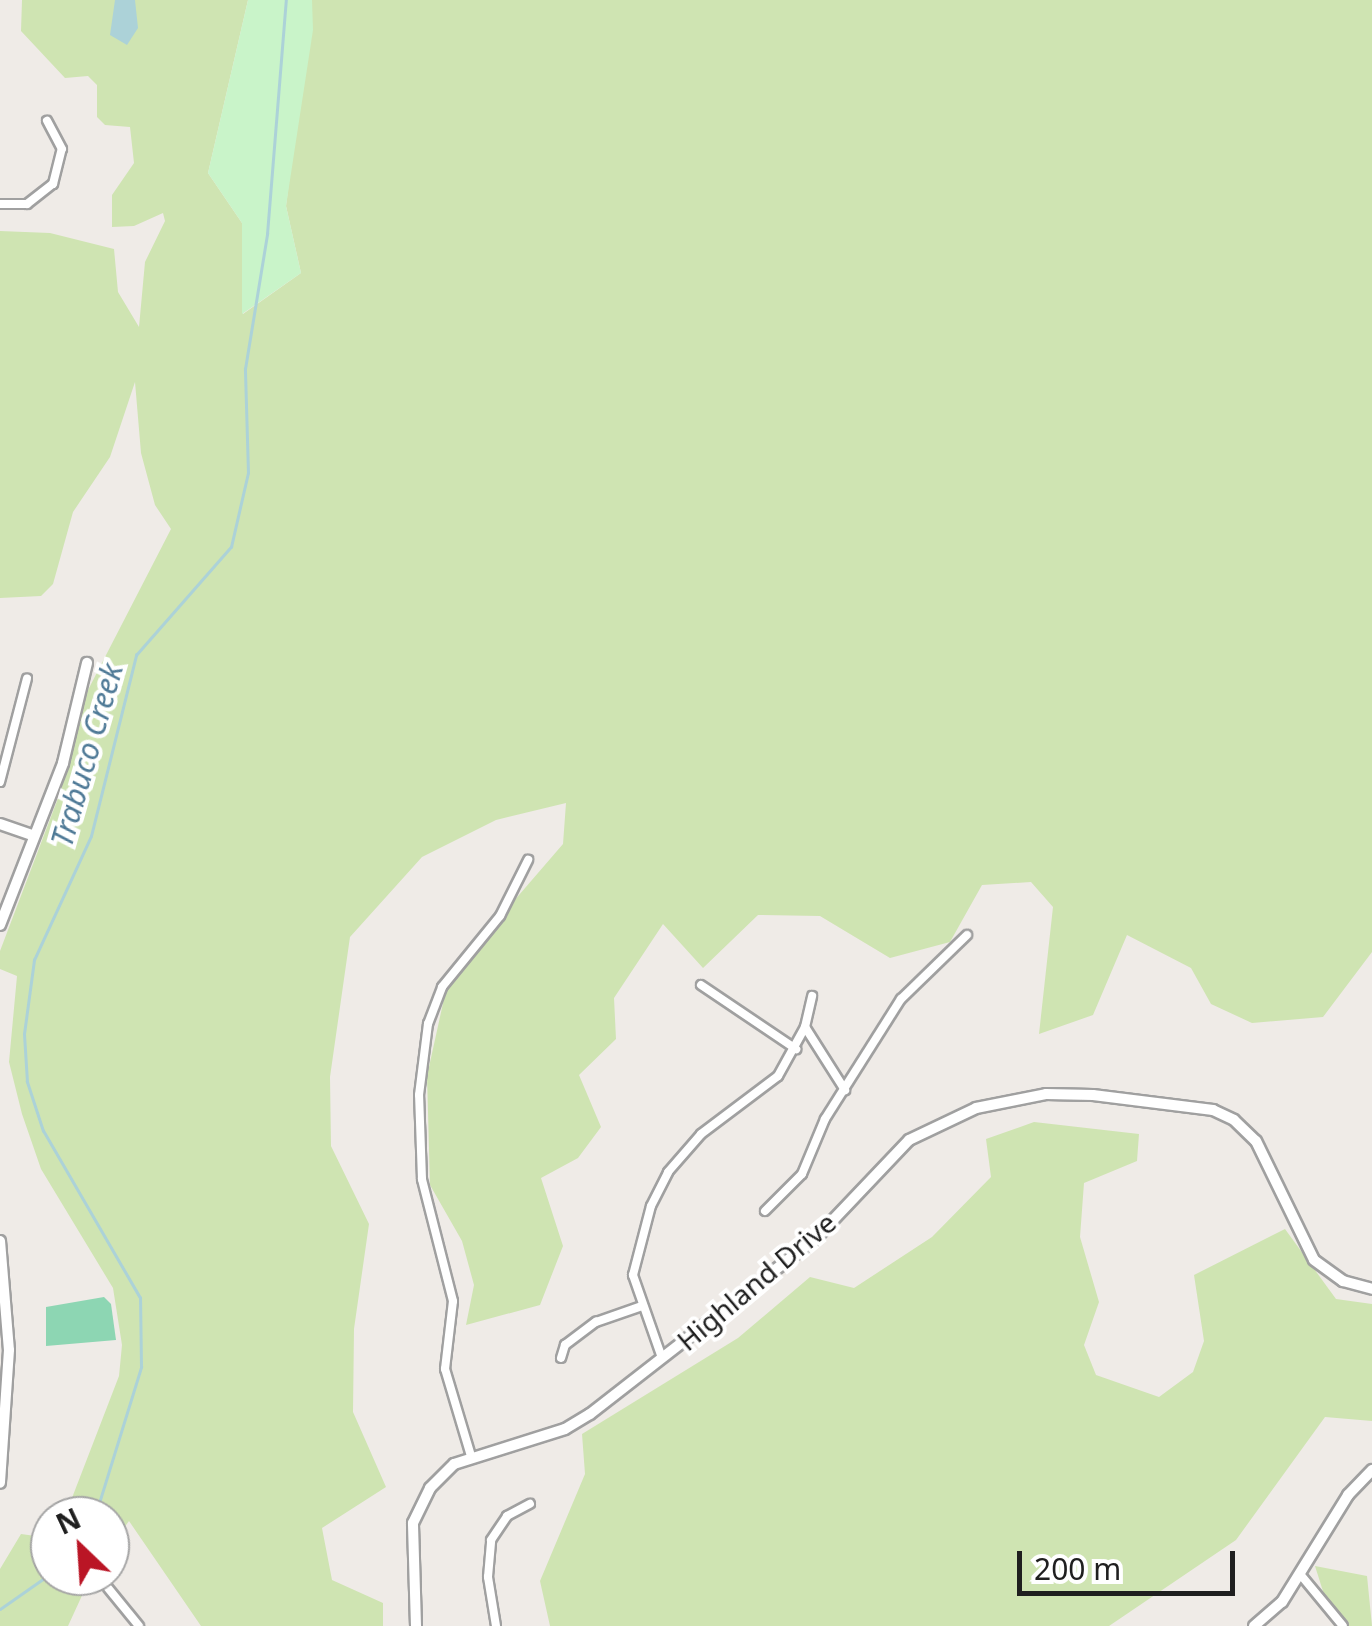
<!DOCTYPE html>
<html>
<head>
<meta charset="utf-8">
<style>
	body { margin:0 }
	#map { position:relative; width:1372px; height:1626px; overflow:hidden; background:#efebe7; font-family:"Noto Sans",sans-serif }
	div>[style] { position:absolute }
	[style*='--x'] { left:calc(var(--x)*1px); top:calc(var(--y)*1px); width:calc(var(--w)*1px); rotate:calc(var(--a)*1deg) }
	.grass>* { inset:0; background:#cfe4b2 }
	.park>* { inset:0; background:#c9f4c9 }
	.pitch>* { inset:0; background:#8dd6b3 }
	.water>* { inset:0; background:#acd2d8 }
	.stream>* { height:2.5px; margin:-1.25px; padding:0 1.25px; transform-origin:1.25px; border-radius:1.25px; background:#acd2d8 }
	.roads { filter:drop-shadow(2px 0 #a0a0a0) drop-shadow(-2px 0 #a0a0a0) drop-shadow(0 2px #a0a0a0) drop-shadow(0 -2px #a0a0a0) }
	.minor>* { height:8px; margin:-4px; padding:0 4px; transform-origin:4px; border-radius:4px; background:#fff }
	.tertiary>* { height:10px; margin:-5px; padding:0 5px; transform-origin:5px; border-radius:5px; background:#fff }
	span { translate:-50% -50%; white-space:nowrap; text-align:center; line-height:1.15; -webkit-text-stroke:8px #fff; paint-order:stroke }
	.street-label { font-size:28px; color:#1f1f1f }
	.water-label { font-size:30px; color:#4e7996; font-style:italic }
	.north { position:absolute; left:30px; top:1496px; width:100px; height:100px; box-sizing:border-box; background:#fff; border:2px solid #a5a5a5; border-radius:50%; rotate:335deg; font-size:28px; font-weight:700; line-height:40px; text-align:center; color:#1f1f1f }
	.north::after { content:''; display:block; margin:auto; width:35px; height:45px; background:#ba1525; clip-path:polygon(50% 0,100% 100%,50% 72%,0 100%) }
	.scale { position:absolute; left:1017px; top:1551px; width:218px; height:45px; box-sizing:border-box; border:5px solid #1f1f1f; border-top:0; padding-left:12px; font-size:30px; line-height:35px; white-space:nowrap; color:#1f1f1f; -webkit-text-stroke:8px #fff; paint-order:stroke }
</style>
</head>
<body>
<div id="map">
	<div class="grass">
		<i style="clip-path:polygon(22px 0,248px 0,208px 173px,242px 223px,243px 314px,301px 273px,286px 206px,312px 0,1372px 0,1372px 952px,1323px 1017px,1252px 1023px,1211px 1004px,1191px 968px,1127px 935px,1093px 1015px,1039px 1034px,1053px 907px,1031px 882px,982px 885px,950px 942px,890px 958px,820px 916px,758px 915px,703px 968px,663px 924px,614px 998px,616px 1039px,579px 1075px,601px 1127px,578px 1158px,541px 1178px,563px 1246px,540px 1305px,466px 1325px,474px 1285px,462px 1241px,430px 1185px,427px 1076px,449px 976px,563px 844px,566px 803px,496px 820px,422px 857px,350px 937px,330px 1077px,331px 1146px,369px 1224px,354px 1329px,353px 1412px,386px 1487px,322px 1528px,332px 1580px,383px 1603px,383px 1626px,201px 1626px,129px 1521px,110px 1547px,110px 1516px,65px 1516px,119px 1376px,122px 1345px,113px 1288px,41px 1169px,22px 1114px,9px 1062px,17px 976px,0 969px,0 951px,60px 793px,88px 690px,171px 529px,155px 505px,141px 453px,135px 382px,110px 457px,73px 512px,53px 584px,41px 596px,0 598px,0 231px,50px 233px,114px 249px,118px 292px,139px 327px,145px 262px,165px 221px,163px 213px,134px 226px,112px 227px,112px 195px,134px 163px,130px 127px,105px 125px,97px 117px,97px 85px,88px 76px,65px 78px,21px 31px)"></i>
		<i style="clip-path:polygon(1034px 1122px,1139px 1134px,1137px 1161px,1084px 1183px,1080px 1237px,1099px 1302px,1084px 1345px,1096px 1375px,1159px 1397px,1193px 1372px,1204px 1341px,1194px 1275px,1285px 1229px,1336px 1299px,1372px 1304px,1372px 1421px,1325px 1417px,1236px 1540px,1109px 1626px,550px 1626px,540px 1581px,585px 1474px,582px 1434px,738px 1338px,810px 1277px,854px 1288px,932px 1237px,991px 1177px,986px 1139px)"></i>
		<i style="clip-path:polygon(21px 1534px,50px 1538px,50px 1576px,91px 1576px,68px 1626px,0 1626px,0 1569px)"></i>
		<i style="clip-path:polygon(1315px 1566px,1367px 1576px,1372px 1626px,1334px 1626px)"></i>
	</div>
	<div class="park">
		<i style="clip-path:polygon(248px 0,312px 0,313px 30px,286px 206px,301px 273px,242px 314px,242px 223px,208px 173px)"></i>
	</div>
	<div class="pitch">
		<i style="clip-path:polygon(104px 1297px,111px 1304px,116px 1340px,46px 1346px,46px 1307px)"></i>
	</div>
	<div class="water">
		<i style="clip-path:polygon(115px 0,135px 0,138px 28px,127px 45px,110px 35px)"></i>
	</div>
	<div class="stream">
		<i style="--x:95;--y:1516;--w:156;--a:-72.8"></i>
		<i style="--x:141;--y:1367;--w:69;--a:-90.8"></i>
		<i style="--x:140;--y:1298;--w:193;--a:-120.1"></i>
		<i style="--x:43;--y:1131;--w:52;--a:-108.1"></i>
		<i style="--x:27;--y:1082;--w:48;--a:-93.6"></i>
		<i style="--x:24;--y:1034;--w:75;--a:-82.3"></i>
		<i style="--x:34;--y:960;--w:136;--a:-65.3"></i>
		<i style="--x:91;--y:836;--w:187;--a:-76"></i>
		<i style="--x:136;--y:655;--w:144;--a:-48.7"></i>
		<i style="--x:231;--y:547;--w:76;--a:-77.1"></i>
		<i style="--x:248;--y:473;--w:104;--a:-91.7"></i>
		<i style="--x:245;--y:369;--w:137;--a:-80.7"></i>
		<i style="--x:267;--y:234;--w:235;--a:-85.4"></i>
		<i style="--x:0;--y:1609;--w:61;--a:-35"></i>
	</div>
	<div class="roads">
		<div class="minor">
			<i style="--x:0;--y:204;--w:27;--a:0"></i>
			<i style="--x:27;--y:204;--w:33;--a:-38"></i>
			<i style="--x:53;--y:184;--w:36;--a:-76"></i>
			<i style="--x:62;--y:149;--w:32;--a:-118"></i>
			<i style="--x:0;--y:782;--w:107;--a:-75.4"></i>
			<i style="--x:701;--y:985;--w:115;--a:34"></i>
			<i style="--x:805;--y:1027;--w:75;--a:57.6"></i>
			<i style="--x:765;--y:1211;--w:52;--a:-45"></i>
			<i style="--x:802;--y:1174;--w:60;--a:-67.3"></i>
			<i style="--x:825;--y:1119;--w:142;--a:-57.7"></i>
			<i style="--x:901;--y:999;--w:92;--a:-44.1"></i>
			<i style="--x:561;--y:1358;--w:14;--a:-73"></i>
			<i style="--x:565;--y:1345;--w:39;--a:-37"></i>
			<i style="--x:596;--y:1322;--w:46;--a:-19.2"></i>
			<i style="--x:662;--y:1358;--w:88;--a:-109.3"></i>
			<i style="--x:633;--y:1275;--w:71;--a:-75.4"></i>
			<i style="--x:651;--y:1206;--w:38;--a:-63"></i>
			<i style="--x:668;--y:1172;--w:50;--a:-49"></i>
			<i style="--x:701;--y:1134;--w:96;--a:-37"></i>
			<i style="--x:778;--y:1076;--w:56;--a:-61.1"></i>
			<i style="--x:805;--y:1027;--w:32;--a:-77"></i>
			<i style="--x:471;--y:1456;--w:91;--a:-106.6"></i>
			<i style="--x:445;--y:1369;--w:68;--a:-83.3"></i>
			<i style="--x:453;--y:1301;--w:126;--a:-104.3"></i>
			<i style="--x:422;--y:1179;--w:84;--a:-92"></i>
			<i style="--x:419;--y:1095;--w:72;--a:-82.8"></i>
			<i style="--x:428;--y:1024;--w:40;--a:-69"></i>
			<i style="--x:442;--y:987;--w:92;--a:-50.8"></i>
			<i style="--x:500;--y:916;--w:63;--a:-63.4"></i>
			<i style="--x:1300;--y:1574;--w:67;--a:50.4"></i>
			<i style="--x:108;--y:1588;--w:49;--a:50.8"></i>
			<i style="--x:496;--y:1626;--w:50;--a:-99.3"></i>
			<i style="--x:488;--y:1577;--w:37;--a:-85"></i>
			<i style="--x:491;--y:1540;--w:29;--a:-56"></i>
			<i style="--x:507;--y:1516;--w:26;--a:-28"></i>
		</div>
		<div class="tertiary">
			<i style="--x:0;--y:824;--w:36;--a:19"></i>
			<i style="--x:0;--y:925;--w:174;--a:-68.7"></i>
			<i style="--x:63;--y:763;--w:103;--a:-76.5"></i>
			<i style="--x:0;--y:1241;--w:109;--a:85.3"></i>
			<i style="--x:9;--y:1350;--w:133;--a:93.9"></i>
			<i style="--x:416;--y:1626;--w:103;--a:-91.7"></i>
			<i style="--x:413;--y:1523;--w:39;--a:-64"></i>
			<i style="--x:430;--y:1488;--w:34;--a:-45"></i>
			<i style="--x:454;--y:1464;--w:116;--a:-17.5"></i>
			<i style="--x:565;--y:1429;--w:29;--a:-31"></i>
			<i style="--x:590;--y:1414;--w:286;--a:-37.9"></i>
			<i style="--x:816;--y:1238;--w:135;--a:-46.5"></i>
			<i style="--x:909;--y:1140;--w:74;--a:-25.5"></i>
			<i style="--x:976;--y:1108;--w:71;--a:-11.3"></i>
			<i style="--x:1046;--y:1094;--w:47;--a:1.2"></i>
			<i style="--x:1093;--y:1095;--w:121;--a:7.1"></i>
			<i style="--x:1213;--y:1110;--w:23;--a:25"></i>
			<i style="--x:1234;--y:1120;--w:30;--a:44"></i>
			<i style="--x:1256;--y:1141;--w:132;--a:64"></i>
			<i style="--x:1314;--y:1260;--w:36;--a:36"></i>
			<i style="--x:1343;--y:1281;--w:30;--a:15"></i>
			<i style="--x:1254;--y:1626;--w:37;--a:-41"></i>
			<i style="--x:1282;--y:1602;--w:126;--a:-58.3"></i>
			<i style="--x:1348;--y:1495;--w:35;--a:-46"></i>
		</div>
	</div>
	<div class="street-label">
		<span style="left:756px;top:1281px;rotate:-40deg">Highland Drive</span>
	</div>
	<div class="water-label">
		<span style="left:87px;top:755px;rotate:-74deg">Trabuco Creek</span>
	</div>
	<div class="north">N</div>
	<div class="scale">200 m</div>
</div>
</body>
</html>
